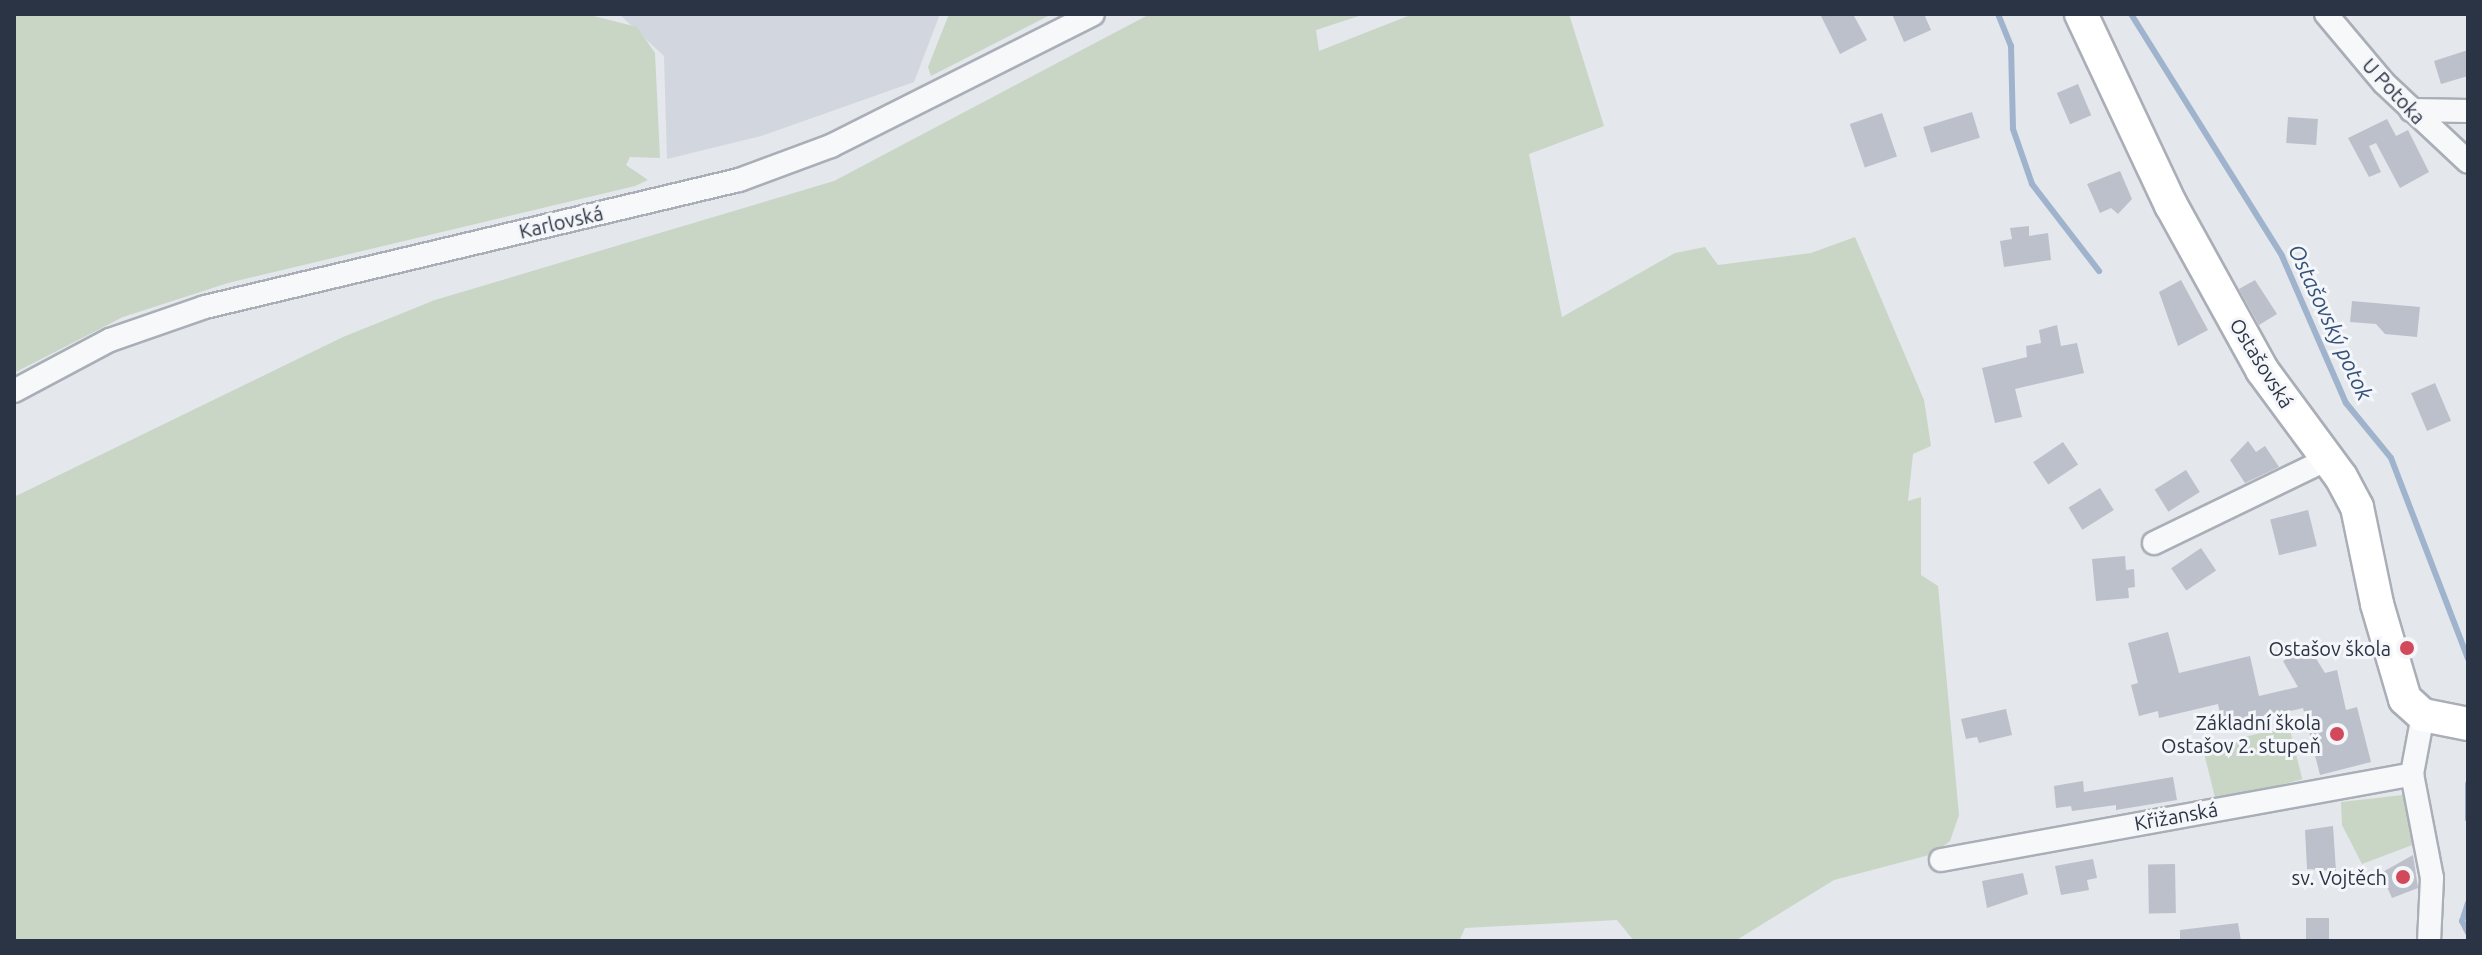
<!DOCTYPE html>
<html>
<head>
<meta charset="utf-8">
<style>
	body { margin:0 }
	#map { position:relative; width:2482px; height:955px; overflow:hidden; background:#e4e7ec; font-family:Ubuntu,sans-serif }
	div>[style] { position:absolute }
	[style*='--x'] { left:calc(var(--x)*1px); top:calc(var(--y)*1px); width:calc(var(--w)*1px); rotate:calc(var(--a)*1deg) }
	.built>* { inset:0; background:#d2d6de }
	.green>* { inset:0; background:#c9d6c5; transform-origin:0 0 }
	.stream>* { height:6px; margin:-3px; padding:0 3px; transform-origin:3px; border-radius:3px; background:#9fb4cc }
	.building>* { inset:0; background:#bbc0ca; transform-origin:0 0 }
	.roads { filter:drop-shadow(2px 0 #a9aeb7) drop-shadow(-2px 0 #a9aeb7) drop-shadow(0 2px #a9aeb7) drop-shadow(0 -2px #a9aeb7) }
	.street>* { height:22px; margin:-11px; padding:0 11px; transform-origin:11px; border-radius:11px; background:#f7f8fa }
	.secondary>* { height:32px; margin:-16px; padding:0 16px; transform-origin:16px; border-radius:16px; background:#fff }
	.dots>* { width:22px; height:22px; translate:-50% -50%; box-sizing:border-box; border:4px solid #f4f6f9; border-radius:50% }
	span { translate:-50% -50%; white-space:nowrap; text-align:center; line-height:1.15; -webkit-text-stroke:6px #f4f6f9; paint-order:stroke }
	.street-label { font-size:20px; color:#2b3445 }
	.poi-label { font-size:20px; color:#2b3445 }
	.right { translate:-100% -50%; text-align:right }
	.water-label { font-size:22px; color:#34527a; font-style:italic }
	.frame { position:absolute; inset:0; border:16px solid #2b3445; pointer-events:none }
</style>
</head>
<body>
<div id="map">
	<div class="built">
		<i style="clip-path:polygon(619px 14px,940px 14px,914px 82px,761px 136px,667px 159px,664px 56px)"></i>
	</div>
	<div class="green">
		<i style="clip-path:polygon(14px 14px,586px 14px,637px 27px,655px 53px,660px 158px,630px 157px,626px 165px,648px 180px,635px 186px,228px 283px,123px 317px,14px 373px)"></i>
		<i style="clip-path:polygon(949px 14px,1052px 14px,931px 76px,928px 67px)"></i>
		<i style="clip-path:polygon(1150px 14px,1365px 14px,1316px 30px,1319px 51px,1413px 14px,1569px 14px,1604px 126px,1529px 154px,1562px 317px,1675px 253px,1705px 247px,1718px 265px,1811px 253px,1855px 237px,1924px 400px,1931px 446px,1913px 454px,1908px 501px,1921px 497px,1921px 575px,1938px 586px,1959px 815px,1950px 841px,1933px 854px,1834px 880px,1735px 941px,1634px 941px,1617px 920px,1465px 928px,1459px 941px,14px 941px,14px 497px,343px 337px,435px 300px,834px 181px)"></i>
		<i style="left:2289px;top:726px;width:55px;height:89px;rotate:76deg"></i>
		<i style="clip-path:polygon(2403px 795px,2415px 844px,2362px 864px,2342px 825px,2341px 802px)"></i>
	</div>
	<div class="stream">
		<i style="--x:1998;--y:14;--w:35;--a:68"></i>
		<i style="--x:2011;--y:46;--w:83;--a:88.6"></i>
		<i style="--x:2013;--y:129;--w:58;--a:70.9"></i>
		<i style="--x:2032;--y:184;--w:110;--a:52.4"></i>
		<i style="--x:2131;--y:14;--w:285;--a:58"></i>
		<i style="--x:2282;--y:256;--w:160;--a:66.5"></i>
		<i style="--x:2346;--y:403;--w:71;--a:50.7"></i>
		<i style="--x:2391;--y:458;--w:215;--a:69"></i>
		<i style="--x:2468;--y:784;--w:35;--a:90"></i>
		<i style="--x:2468;--y:903;--w:19;--a:108"></i>
		<i style="--x:2462;--y:921;--w:13;--a:63"></i>
	</div>
	<div class="building">
		<i style="clip-path:polygon(1820px 14px,1853px 14px,1867px 40px,1840px 54px)"></i>
		<i style="clip-path:polygon(1892px 14px,1924px 14px,1931px 30px,1904px 42px)"></i>
		<i style="clip-path:polygon(2468px 50px,2468px 76px,2441px 84px,2434px 61px)"></i>
		<i style="left:2078px;top:84px;width:34px;height:23px;rotate:67deg"></i>
		<i style="left:1972px;top:112px;width:27px;height:51px;rotate:73deg"></i>
		<i style="left:1882px;top:113px;width:46px;height:34px;rotate:71deg"></i>
		<i style="left:2288px;top:117px;width:30px;height:26px;rotate:4deg"></i>
		<i style="clip-path:polygon(2387px 119px,2396px 136px,2408px 130px,2429px 172px,2400px 188px,2376px 143px,2369px 146px,2381px 172px,2369px 177px,2348px 138px)"></i>
		<i style="clip-path:polygon(2120px 171px,2132px 199px,2118px 214px,2111px 208px,2100px 213px,2087px 184px)"></i>
		<i style="clip-path:polygon(2029px 226px,2029px 236px,2048px 233px,2051px 260px,2004px 267px,2000px 241px,2012px 239px,2010px 228px)"></i>
		<i style="clip-path:polygon(2181px 280px,2208px 330px,2178px 346px,2159px 292px)"></i>
		<i style="clip-path:polygon(2255px 280px,2277px 314px,2259px 325px,2239px 289px)"></i>
		<i style="clip-path:polygon(2352px 301px,2420px 307px,2417px 337px,2385px 334px,2376px 324px,2350px 322px)"></i>
		<i style="clip-path:polygon(2057px 325px,2061px 346px,2077px 343px,2084px 373px,2015px 389px,2022px 417px,1995px 423px,1982px 368px,2027px 357px,2026px 346px,2041px 343px,2039px 330px)"></i>
		<i style="left:2435px;top:383px;width:41px;height:26px;rotate:67deg"></i>
		<i style="clip-path:polygon(2248px 441px,2256px 452px,2265px 446px,2279px 467px,2245px 483px,2230px 460px)"></i>
		<i style="left:2063px;top:442px;width:27px;height:36px;rotate:56deg"></i>
		<i style="left:2186px;top:470px;width:26px;height:37px;rotate:58deg"></i>
		<i style="left:2100px;top:488px;width:26px;height:37px;rotate:58deg"></i>
		<i style="left:2308px;top:510px;width:37px;height:39px;rotate:76deg"></i>
		<i style="left:2201px;top:548px;width:27px;height:36px;rotate:56deg"></i>
		<i style="clip-path:polygon(2125px 556px,2126px 570px,2134px 569px,2135px 587px,2128px 588px,2129px 598px,2096px 601px,2092px 559px)"></i>
		<i style="clip-path:polygon(2168px 632px,2179px 673px,2250px 656px,2259px 696px,2298px 687px,2283px 661px,2309px 647px,2325px 673px,2337px 670px,2346px 710px,2357px 707px,2371px 762px,2320px 775px,2303px 708px,2223px 727px,2218px 704px,2159px 718px,2158px 711px,2139px 716px,2131px 685px,2138px 683px,2128px 643px)"></i>
		<i style="clip-path:polygon(2006px 709px,2012px 735px,1979px 743px,1977px 737px,1966px 739px,1961px 719px)"></i>
		<i style="clip-path:polygon(2173px 777px,2177px 800px,2116px 810px,2116px 805px,2072px 811px,2071px 806px,2056px 808px,2054px 786px,2083px 781px,2084px 792px)"></i>
		<i style="clip-path:polygon(2333px 826px,2336px 871px,2307px 869px,2305px 830px)"></i>
		<i style="clip-path:polygon(2413px 855px,2418px 888px,2392px 898px,2381px 873px)"></i>
		<i style="clip-path:polygon(2093px 859px,2097px 878px,2087px 880px,2089px 890px,2061px 895px,2055px 866px)"></i>
		<i style="left:2175px;top:864px;width:49px;height:27px;rotate:89deg"></i>
		<i style="clip-path:polygon(2023px 873px,2028px 894px,1987px 908px,1982px 881px)"></i>
		<i style="left:2329px;top:918px;width:23px;height:23px;rotate:90deg"></i>
		<i style="clip-path:polygon(2238px 923px,2241px 941px,2180px 941px,2180px 930px)"></i>
	</div>
	<div class="roads">
		<div class="street">
			<i style="--x:2326;--y:14;--w:90;--a:50"></i>
			<i style="--x:2384;--y:83;--w:115;--a:43.2"></i>
			<i style="--x:2411;--y:110;--w:57;--a:1"></i>
			<i style="--x:14;--y:391;--w:109;--a:-28"></i>
			<i style="--x:110;--y:340;--w:101;--a:-19.2"></i>
			<i style="--x:205;--y:307;--w:549;--a:-13.38"></i>
			<i style="--x:739;--y:180;--w:98;--a:-20.3"></i>
			<i style="--x:831;--y:146;--w:293;--a:-26.7"></i>
			<i style="--x:2154;--y:543;--w:193;--a:-25.8"></i>
			<i style="--x:2423;--y:715;--w:60;--a:100.6"></i>
			<i style="--x:2412;--y:774;--w:106;--a:79.1"></i>
			<i style="--x:2432;--y:878;--w:63;--a:92.7"></i>
			<i style="--x:1941;--y:860;--w:479;--a:-10.3"></i>
		</div>
		<div class="secondary">
			<i style="--x:2081;--y:14;--w:211;--a:64.8"></i>
			<i style="--x:2171;--y:205;--w:188;--a:61.1"></i>
			<i style="--x:2262;--y:370;--w:133;--a:53.6"></i>
			<i style="--x:2341;--y:477;--w:34;--a:62"></i>
			<i style="--x:2357;--y:507;--w:99;--a:78.3"></i>
			<i style="--x:2377;--y:604;--w:99;--a:73.6"></i>
			<i style="--x:2405;--y:699;--w:24;--a:42"></i>
			<i style="--x:2423;--y:715;--w:46;--a:11.3"></i>
		</div>
	</div>
	<div class="dots">
		<i style="left:2407px;top:648px;background:#d1495b"></i>
		<i style="left:2337px;top:734px;background:#d1495b"></i>
		<i style="left:2403px;top:877px;background:#d1495b"></i>
	</div>
	<div class="street-label">
		<span style="left:2394px;top:91px;rotate:47deg">U Potoka</span>
		<span style="left:561px;top:222px;rotate:-13deg">Karlovská</span>
		<span style="left:2262px;top:363px;rotate:58deg">Ostašovská</span>
		<span style="left:2176px;top:816px;rotate:-10deg">Křižanská</span>
	</div>
	<div class="poi-label">
		<span class="right" style="left:2391px;top:648px">Ostašov škola</span>
		<span class="right" style="left:2321px;top:734px">Základní škola<br>Ostašov 2. stupeň</span>
		<span class="right" style="left:2387px;top:877px">sv. Vojtěch</span>
	</div>
	<div class="water-label">
		<span style="left:2331px;top:322px;rotate:65deg">Ostašovský potok</span>
	</div>
	<div class="frame"></div>
</div>
</body>
</html>
